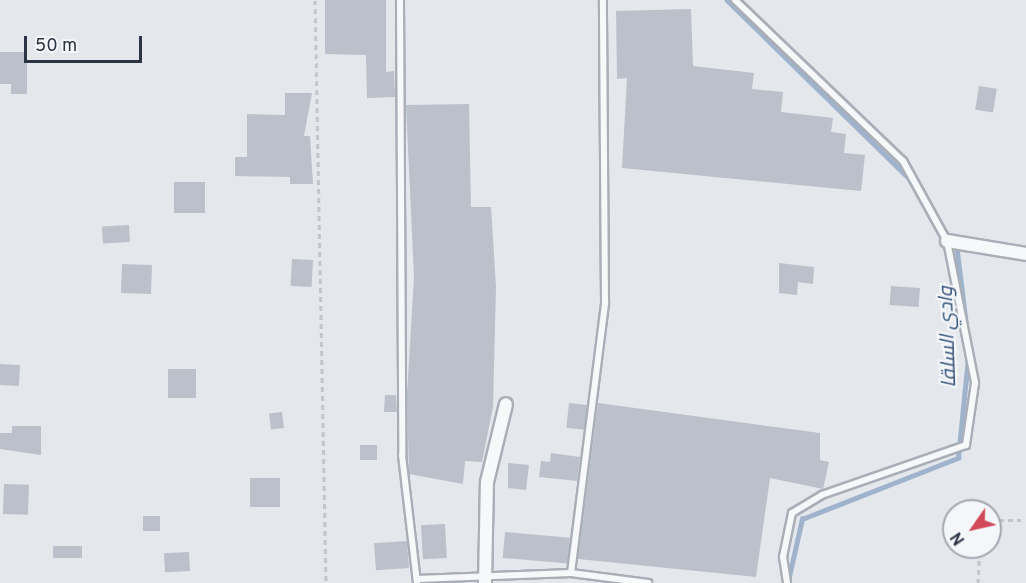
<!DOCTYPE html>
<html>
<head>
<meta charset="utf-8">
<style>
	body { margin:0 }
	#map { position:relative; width:1026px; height:583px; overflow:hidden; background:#e4e7ec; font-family:Overpass,Cairo,sans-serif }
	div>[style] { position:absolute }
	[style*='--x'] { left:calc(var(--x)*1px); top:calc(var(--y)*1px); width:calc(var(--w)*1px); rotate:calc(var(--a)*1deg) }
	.stream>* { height:4.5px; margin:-2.25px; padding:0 2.25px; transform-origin:2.25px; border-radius:2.25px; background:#9fb4cc }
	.building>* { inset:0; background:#bbc0ca; transform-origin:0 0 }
	.path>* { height:3px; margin-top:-1.5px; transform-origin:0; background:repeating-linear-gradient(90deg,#c2c5cb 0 4.5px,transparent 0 9px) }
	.roads { filter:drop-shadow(2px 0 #a9aeb7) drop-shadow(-2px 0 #a9aeb7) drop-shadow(0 2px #a9aeb7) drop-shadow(0 -2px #a9aeb7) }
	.lane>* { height:6px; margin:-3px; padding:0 3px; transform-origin:3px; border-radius:3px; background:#f7f8fa }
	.street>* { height:12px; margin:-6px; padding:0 6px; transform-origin:6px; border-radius:6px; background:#f7f8fa }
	span { translate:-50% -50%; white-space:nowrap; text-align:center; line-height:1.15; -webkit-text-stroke:4.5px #f4f6f9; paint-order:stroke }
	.water-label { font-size:20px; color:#34527a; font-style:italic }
	.north { position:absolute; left:942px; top:499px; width:60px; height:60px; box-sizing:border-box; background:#f4f6f9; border:2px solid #a4a8b1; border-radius:50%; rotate:236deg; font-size:16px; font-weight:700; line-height:24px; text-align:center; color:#2b3445 }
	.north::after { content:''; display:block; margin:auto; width:21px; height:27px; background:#d1495b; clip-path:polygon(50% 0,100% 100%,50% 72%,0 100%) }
	.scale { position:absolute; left:24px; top:36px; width:118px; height:27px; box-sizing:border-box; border:3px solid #2b3445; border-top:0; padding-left:8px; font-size:18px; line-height:21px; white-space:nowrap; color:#2b3445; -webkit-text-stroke:4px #f4f6f9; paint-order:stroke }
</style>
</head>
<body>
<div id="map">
	<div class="stream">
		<i style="--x:727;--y:0;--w:255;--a:44.4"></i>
		<i style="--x:941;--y:225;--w:28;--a:55"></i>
		<i style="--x:957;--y:248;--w:83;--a:83"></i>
		<i style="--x:788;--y:581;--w:64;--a:-77.3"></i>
		<i style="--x:802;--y:519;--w:168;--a:-21.4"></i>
		<i style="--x:958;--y:458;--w:101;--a:-84.3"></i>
	</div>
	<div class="building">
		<i style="clip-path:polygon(325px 0,386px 0,386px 72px,394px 71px,395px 97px,367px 98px,366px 55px,325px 54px)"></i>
		<i style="clip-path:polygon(691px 9px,693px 66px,754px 73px,752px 89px,783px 92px,781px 112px,833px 118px,831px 132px,846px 134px,844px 153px,865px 155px,861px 191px,622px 168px,627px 78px,617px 79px,616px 11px)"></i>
		<i style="clip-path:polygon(0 52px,27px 52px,27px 94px,11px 94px,11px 84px,0 84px)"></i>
		<i style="left:979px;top:86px;width:18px;height:24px;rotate:9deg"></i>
		<i style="clip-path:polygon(285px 93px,312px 93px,304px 136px,310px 136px,313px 184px,290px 184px,290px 177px,235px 176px,235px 157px,247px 157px,247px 114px,285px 115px)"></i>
		<i style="clip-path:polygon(469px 104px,471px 207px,491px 207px,496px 287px,493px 407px,482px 462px,465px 461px,463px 484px,409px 474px,407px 395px,414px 277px,406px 105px)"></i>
		<i style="left:174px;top:182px;width:31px;height:31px"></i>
		<i style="left:129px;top:225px;width:17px;height:27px;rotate:87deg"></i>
		<i style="left:292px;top:259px;width:21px;height:27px;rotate:3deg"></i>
		<i style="clip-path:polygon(779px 263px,814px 267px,813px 284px,798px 282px,797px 295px,779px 293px)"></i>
		<i style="left:122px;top:264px;width:30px;height:29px;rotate:2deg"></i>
		<i style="left:891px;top:286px;width:29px;height:19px;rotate:4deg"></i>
		<i style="left:0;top:364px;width:20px;height:21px;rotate:3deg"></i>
		<i style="left:168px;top:369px;width:28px;height:29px"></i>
		<i style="clip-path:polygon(385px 395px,396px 395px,397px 412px,384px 412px)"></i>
		<i style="left:569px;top:403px;width:18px;height:25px;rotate:6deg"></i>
		<i style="clip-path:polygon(598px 403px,820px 433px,820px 460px,829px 462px,823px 489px,770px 478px,756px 577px,578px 559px)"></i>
		<i style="left:282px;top:412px;width:16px;height:13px;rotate:83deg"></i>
		<i style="clip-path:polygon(12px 426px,41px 426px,41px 455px,0 449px,0 433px,12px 433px)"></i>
		<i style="left:360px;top:445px;width:17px;height:15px"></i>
		<i style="clip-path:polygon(551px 453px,580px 457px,577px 481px,539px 477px,541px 461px,550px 462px)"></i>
		<i style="clip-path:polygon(508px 463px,529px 465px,526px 490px,508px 488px)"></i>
		<i style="left:250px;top:478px;width:30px;height:29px"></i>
		<i style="left:4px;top:484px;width:25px;height:30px;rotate:2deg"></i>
		<i style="left:160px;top:516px;width:15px;height:17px;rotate:90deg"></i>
		<i style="left:445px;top:524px;width:34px;height:24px;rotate:87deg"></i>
		<i style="left:505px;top:532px;width:65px;height:26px;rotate:5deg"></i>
		<i style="left:407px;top:541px;width:27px;height:33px;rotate:86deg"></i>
		<i style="left:82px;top:546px;width:12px;height:29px;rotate:90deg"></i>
		<i style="left:189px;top:552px;width:19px;height:25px;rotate:87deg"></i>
	</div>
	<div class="path">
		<i style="--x:315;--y:0;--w:583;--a:88.92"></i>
		<i style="--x:990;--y:520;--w:36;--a:0"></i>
		<i style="--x:978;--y:583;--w:36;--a:-87"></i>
	</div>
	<div class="roads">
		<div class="lane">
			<i style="--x:400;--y:0;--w:455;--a:89.7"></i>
			<i style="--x:402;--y:455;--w:129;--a:83.3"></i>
			<i style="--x:735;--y:0;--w:233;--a:43.8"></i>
			<i style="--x:903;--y:161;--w:91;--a:61.2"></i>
			<i style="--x:947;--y:241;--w:145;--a:78.8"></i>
			<i style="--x:975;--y:383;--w:63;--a:98.3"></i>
			<i style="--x:966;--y:445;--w:152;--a:160.9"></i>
			<i style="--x:822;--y:495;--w:35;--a:149"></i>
			<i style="--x:792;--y:513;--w:45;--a:101.6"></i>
			<i style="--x:783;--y:557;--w:26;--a:81"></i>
			<i style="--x:571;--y:573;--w:273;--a:-82.8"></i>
			<i style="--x:605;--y:302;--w:302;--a:-90.4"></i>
			<i style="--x:417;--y:579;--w:154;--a:-2.2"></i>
			<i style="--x:571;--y:573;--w:78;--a:7.4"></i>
		</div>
		<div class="street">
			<i style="--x:947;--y:241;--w:80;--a:9.3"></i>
			<i style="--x:485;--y:583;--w:101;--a:-88.9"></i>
			<i style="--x:487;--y:482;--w:80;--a:-76.3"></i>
		</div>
	</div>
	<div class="water-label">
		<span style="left:949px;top:337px;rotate:-92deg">وادي السلقا</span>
	</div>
	<div class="north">N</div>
	<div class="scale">50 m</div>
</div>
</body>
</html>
